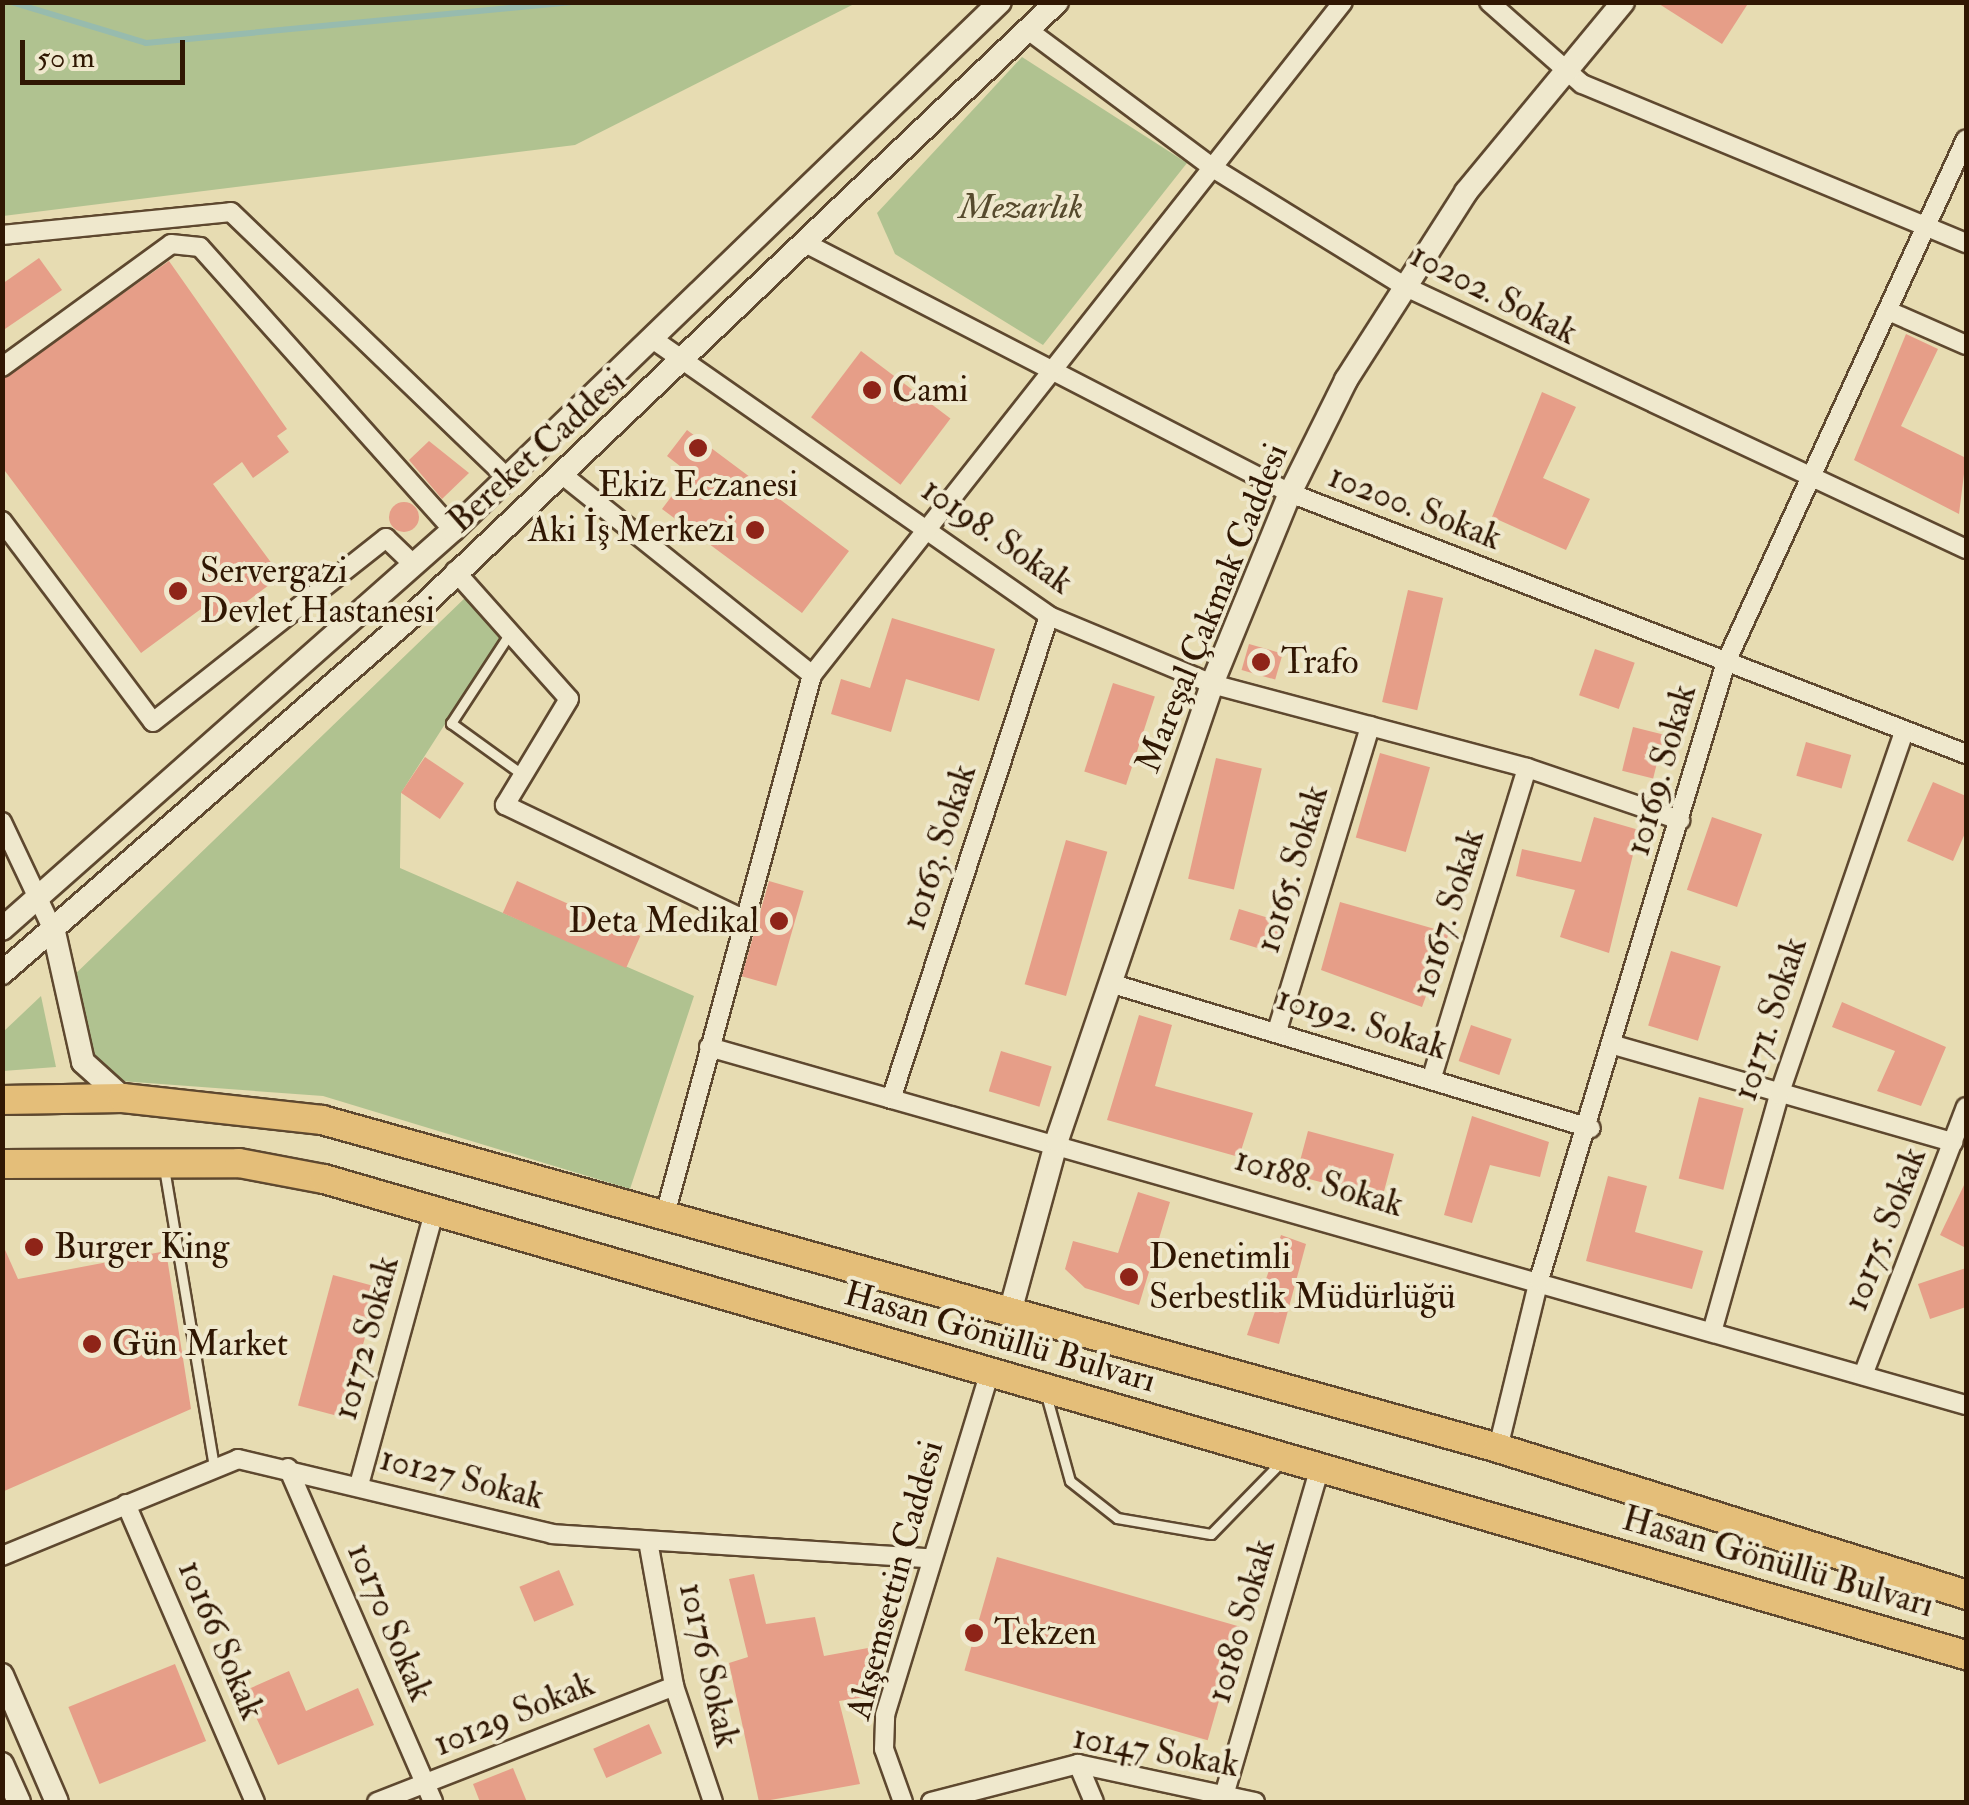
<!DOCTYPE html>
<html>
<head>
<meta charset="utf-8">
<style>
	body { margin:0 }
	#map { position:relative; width:1969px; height:1805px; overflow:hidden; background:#e7dcb2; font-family:"IM FELL Double Pica",serif }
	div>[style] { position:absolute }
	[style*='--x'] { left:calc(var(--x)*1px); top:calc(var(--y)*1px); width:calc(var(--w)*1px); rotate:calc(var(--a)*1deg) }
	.green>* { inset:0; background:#b0c290 }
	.stream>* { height:6px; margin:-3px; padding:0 3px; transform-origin:3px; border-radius:3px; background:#97bbae }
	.building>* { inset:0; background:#e69e88; transform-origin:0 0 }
	.round { border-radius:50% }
	.roads { filter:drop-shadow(2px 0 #5e482f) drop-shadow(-2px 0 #5e482f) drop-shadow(0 2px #5e482f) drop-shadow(0 -2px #5e482f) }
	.service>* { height:9px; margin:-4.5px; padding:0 4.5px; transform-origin:4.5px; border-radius:4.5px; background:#efe8cd }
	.minor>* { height:18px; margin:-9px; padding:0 9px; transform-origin:9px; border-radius:9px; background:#efe8cd }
	.tertiary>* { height:22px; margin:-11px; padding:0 11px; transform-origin:11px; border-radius:11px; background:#efe8cd }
	.primary>* { height:28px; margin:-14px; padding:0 14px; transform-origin:14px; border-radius:14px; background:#e4be79 }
	.dots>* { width:28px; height:28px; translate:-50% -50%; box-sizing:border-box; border:5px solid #efe8cd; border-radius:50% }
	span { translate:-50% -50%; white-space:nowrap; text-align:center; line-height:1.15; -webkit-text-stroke:8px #efe8cd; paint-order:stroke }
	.park-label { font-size:35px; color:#564a2d; font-style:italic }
	.street-label { font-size:35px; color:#301703 }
	.poi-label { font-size:35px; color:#301703 }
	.left { translate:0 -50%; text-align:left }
	.right { translate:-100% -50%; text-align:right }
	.frame { position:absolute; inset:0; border:5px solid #301703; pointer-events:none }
	.scale { position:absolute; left:20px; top:40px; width:165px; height:45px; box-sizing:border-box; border:5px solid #301703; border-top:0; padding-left:12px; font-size:30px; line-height:35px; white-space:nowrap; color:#301703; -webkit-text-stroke:8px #efe8cd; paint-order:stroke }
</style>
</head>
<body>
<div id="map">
	<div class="green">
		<i style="clip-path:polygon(2px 3px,3px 2px,856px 3px,575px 145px,3px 216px)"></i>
		<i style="clip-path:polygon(1022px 57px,1187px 163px,1043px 345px,895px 254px,877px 213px)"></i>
		<i style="clip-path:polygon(468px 595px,502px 635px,401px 793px,400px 868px,694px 996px,630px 1189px,323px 1096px,93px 1079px,68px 981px)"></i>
		<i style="clip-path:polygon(41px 996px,56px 1067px,3px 1071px,3px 1032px)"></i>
	</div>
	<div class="stream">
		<i style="--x:11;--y:2;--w:141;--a:16.9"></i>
		<i style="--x:146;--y:43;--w:426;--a:-5.5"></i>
	</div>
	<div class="building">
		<i style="clip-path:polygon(1656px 2px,1749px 2px,1722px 44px)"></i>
		<i style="clip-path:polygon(39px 258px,62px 290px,2px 331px,2px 284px)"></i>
		<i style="clip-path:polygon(169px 261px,287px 429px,277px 436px,289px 452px,253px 478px,242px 462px,213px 484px,281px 576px,218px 623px,205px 606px,141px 653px,2px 467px,2px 379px)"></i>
		<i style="clip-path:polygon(1906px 334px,1938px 349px,1901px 426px,1966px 458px,1959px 514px,1854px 460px)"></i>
		<i style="left:861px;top:351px;width:112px;height:83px;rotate:37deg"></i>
		<i style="clip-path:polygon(1542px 392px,1576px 407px,1543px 478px,1590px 499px,1566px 550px,1492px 517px)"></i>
		<i style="clip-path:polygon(687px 430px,849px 551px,802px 613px,662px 509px,689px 473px,667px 456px)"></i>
		<i style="clip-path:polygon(429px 441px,469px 473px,442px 499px,409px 460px)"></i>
		<i class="round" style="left:389px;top:502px;width:30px;height:30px"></i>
		<i style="left:1408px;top:590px;width:36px;height:115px;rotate:13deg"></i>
		<i style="clip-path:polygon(892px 618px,995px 649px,979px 701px,906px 679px,891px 732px,831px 714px,841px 679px,870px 688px)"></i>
		<i style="left:1249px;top:644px;width:35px;height:27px;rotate:16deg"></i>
		<i style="left:1595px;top:649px;width:42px;height:49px;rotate:19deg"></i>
		<i style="left:1113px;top:683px;width:44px;height:93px;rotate:18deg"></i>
		<i style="left:1633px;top:727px;width:32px;height:45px;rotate:14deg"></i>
		<i style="left:1806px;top:742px;width:47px;height:35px;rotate:16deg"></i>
		<i style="left:1380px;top:753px;width:52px;height:88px;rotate:16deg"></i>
		<i style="left:425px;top:757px;width:47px;height:43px;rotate:34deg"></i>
		<i style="left:1216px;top:758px;width:47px;height:124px;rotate:13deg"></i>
		<i style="clip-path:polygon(1933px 782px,1966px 796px,1966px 831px,1953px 861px,1907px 841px)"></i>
		<i style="clip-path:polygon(1594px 817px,1639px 830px,1609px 953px,1560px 937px,1575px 890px,1516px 876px,1522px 849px,1581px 862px)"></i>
		<i style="left:1712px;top:817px;width:53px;height:77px;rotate:19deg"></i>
		<i style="left:1066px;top:840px;width:43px;height:150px;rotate:16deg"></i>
		<i style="left:517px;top:881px;width:135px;height:35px;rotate:24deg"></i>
		<i style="left:769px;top:881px;width:36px;height:99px;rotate:16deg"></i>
		<i style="clip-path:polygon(1340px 902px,1449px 933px,1422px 1007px,1321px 970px)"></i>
		<i style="left:1239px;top:909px;width:45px;height:32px;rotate:17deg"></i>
		<i style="left:1671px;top:951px;width:52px;height:78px;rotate:17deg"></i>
		<i style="clip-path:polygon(1842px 1002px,1946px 1047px,1921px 1106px,1877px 1091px,1895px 1051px,1832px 1027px)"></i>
		<i style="clip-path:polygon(1139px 1015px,1172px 1025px,1155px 1086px,1253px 1113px,1239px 1157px,1107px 1120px)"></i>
		<i style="left:1471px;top:1025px;width:43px;height:38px;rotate:19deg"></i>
		<i style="left:1001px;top:1051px;width:53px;height:42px;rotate:17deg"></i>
		<i style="left:1699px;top:1097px;width:46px;height:84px;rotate:14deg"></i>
		<i style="clip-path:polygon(1472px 1116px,1549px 1142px,1540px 1177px,1490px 1165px,1472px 1223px,1444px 1215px)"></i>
		<i style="left:1308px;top:1131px;width:89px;height:46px;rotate:15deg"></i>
		<i style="clip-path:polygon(1608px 1176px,1647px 1186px,1635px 1232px,1703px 1251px,1692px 1289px,1586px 1261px)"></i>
		<i style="clip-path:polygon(1966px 1181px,1966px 1248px,1940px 1235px)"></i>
		<i style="clip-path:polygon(1138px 1192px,1170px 1202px,1139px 1305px,1085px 1288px,1065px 1269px,1073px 1241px,1118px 1253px)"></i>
		<i style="clip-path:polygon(1281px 1235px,1306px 1244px,1279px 1344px,1247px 1335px)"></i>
		<i style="clip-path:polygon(2px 1243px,18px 1279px,166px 1251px,191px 1409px,2px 1492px)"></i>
		<i style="clip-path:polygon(1966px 1268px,1966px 1307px,1930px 1319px,1918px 1284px)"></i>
		<i style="left:333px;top:1275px;width:47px;height:135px;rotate:15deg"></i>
		<i style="left:997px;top:1557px;width:253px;height:118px;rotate:16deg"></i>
		<i style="left:559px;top:1570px;width:38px;height:43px;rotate:67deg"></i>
		<i style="clip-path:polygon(754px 1574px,766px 1624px,815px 1617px,824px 1656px,868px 1648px,878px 1695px,839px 1701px,860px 1784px,759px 1802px,729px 1663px,748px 1657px,729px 1579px)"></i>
		<i style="left:175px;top:1664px;width:83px;height:115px;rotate:68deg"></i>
		<i style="clip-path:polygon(289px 1671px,306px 1711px,358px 1688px,374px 1725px,278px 1765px,244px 1691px)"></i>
		<i style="left:649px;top:1724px;width:32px;height:61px;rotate:66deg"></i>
		<i style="clip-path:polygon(513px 1768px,527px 1802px,480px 1802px,473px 1784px)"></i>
	</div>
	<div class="roads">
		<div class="service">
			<i style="--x:510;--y:633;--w:108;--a:123.2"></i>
			<i style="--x:451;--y:723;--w:89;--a:35.8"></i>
			<i style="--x:164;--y:1168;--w:302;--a:80.5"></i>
			<i style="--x:1045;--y:1391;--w:93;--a:74.5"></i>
			<i style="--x:1070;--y:1481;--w:60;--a:38.2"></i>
			<i style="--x:1117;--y:1518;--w:95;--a:9.7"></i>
			<i style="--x:1211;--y:1534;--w:99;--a:-45.8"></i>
		</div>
		<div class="minor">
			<i style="--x:1489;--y:2;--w:124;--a:41.4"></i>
			<i style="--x:1582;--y:84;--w:416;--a:22.5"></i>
			<i style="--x:1028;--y:30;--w:231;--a:36.7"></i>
			<i style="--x:1213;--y:168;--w:227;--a:31.7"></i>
			<i style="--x:1406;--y:287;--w:618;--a:25.07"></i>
			<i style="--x:2;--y:235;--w:230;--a:-5.7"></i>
			<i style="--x:231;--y:212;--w:385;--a:43.9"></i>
			<i style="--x:809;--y:245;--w:541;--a:27.28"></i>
			<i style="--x:1290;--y:493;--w:725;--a:21.11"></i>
			<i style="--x:1891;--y:312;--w:82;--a:23.7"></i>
			<i style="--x:654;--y:340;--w:482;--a:34.9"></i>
			<i style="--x:1049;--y:616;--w:177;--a:22.6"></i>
			<i style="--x:1212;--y:684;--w:326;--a:14.9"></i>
			<i style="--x:1527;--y:768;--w:162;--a:18.8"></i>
			<i style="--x:2;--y:367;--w:209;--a:-36"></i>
			<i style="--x:171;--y:244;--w:29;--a:6"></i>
			<i style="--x:200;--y:247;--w:380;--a:48.2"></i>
			<i style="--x:564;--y:476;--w:318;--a:38.7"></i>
			<i style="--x:2;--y:521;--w:251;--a:53.1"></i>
			<i style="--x:153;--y:722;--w:297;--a:-38.3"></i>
			<i style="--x:386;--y:538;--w:39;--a:44"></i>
			<i style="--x:455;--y:571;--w:171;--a:48.3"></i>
			<i style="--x:569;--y:699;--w:124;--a:121.1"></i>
			<i style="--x:505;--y:805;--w:268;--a:25.6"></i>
			<i style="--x:2;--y:822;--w:122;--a:64.7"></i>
			<i style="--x:1113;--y:984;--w:499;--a:16.8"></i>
			<i style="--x:1277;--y:1031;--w:319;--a:-73"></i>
			<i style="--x:1614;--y:1045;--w:353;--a:16"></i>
			<i style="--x:709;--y:1047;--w:1307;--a:15.9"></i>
			<i style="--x:1432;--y:1077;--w:323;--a:-72.9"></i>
			<i style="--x:891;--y:1099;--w:508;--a:-71.89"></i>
			<i style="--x:664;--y:1218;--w:563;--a:-74.75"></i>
			<i style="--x:812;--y:675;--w:857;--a:-51.73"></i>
			<i style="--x:1712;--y:1332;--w:246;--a:-74.2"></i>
			<i style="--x:1779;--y:1095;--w:384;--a:-71"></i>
			<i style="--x:1863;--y:1375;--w:287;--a:-69"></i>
			<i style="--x:1498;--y:1448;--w:173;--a:-76.3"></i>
			<i style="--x:1539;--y:1280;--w:646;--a:-73.16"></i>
			<i style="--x:1726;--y:662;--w:575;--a:-65.35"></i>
			<i style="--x:288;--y:1468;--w:364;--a:66.5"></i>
			<i style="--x:359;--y:1485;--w:286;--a:-74.6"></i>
			<i style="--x:126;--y:1504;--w:325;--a:66.6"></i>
			<i style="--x:648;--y:1541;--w:147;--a:79.8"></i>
			<i style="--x:674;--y:1686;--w:122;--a:71.4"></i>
			<i style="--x:2;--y:1556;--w:255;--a:-22.3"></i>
			<i style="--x:238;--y:1459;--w:323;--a:13.4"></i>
			<i style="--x:552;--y:1534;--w:376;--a:3.7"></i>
			<i style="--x:1078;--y:1764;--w:41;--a:67.2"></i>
			<i style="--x:1225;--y:1792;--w:338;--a:-73.7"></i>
			<i style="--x:377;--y:1802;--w:319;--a:-21.3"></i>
			<i style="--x:903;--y:1802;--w:56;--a:-109.7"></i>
			<i style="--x:884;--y:1749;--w:34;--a:-88"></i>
			<i style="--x:885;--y:1715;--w:357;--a:-73"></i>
			<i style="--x:931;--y:1802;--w:152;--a:-14.5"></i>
			<i style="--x:1078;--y:1764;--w:181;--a:12.1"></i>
		</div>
		<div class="tertiary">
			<i style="--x:2;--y:929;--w:602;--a:-41.5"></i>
			<i style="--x:453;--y:530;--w:760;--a:-43.99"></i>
			<i style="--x:54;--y:932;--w:133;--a:77.4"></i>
			<i style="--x:83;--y:1062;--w:54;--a:42"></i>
			<i style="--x:2;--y:973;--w:545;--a:-41.06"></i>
			<i style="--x:413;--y:615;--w:889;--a:-43.59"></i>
			<i style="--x:1010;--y:1312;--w:178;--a:-74.7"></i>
			<i style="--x:1057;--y:1140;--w:482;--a:-71.2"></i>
			<i style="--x:1212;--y:684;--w:206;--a:-67.8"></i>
			<i style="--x:1290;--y:493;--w:126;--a:-63.6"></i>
			<i style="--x:1346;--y:380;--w:223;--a:-57.4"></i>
			<i style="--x:1466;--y:192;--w:246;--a:-50.4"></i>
			<i style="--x:2;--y:1675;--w:138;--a:66.6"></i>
			<i style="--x:2;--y:1764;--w:42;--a:65.9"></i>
		</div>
		<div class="primary">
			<i style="--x:2;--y:1100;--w:121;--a:-0.9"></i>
			<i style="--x:123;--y:1098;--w:200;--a:6.3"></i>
			<i style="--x:322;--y:1120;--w:1221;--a:15.58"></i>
			<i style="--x:1498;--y:1448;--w:491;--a:17.4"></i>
			<i style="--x:2;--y:1164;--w:237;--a:-0.2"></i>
			<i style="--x:239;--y:1163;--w:86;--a:10.7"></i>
			<i style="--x:324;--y:1179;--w:1710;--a:16.17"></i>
		</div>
	</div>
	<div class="dots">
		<i style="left:872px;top:390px;background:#8f2418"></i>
		<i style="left:698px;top:448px;background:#8f2418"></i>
		<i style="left:755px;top:530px;background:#8f2418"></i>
		<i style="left:178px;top:591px;background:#8f2418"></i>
		<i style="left:1261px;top:662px;background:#8f2418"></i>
		<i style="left:779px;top:921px;background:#8f2418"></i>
		<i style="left:34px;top:1247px;background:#8f2418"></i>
		<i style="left:1129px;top:1277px;background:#8f2418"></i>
		<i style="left:92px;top:1344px;background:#8f2418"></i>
		<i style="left:974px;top:1633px;background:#8f2418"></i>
	</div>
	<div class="park-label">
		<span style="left:1021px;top:207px">Mezarlık</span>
	</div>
	<div class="street-label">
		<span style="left:1494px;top:294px;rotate:27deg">10202. Sokak</span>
		<span style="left:537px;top:451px;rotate:-42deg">Bereket Caddesi</span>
		<span style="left:1415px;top:507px;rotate:21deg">10200. Sokak</span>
		<span style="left:997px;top:536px;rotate:35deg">10198. Sokak</span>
		<span style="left:1212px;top:608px;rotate:-68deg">Mareşal Çakmak Caddesi</span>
		<span style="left:1661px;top:770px;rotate:-74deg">10169. Sokak</span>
		<span style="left:939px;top:847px;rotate:-72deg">10163. Sokak</span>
		<span style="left:1292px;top:869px;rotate:-73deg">10165. Sokak</span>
		<span style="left:1448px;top:913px;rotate:-73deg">10167. Sokak</span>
		<span style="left:1770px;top:1019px;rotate:-72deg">10171. Sokak</span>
		<span style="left:1362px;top:1023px;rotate:17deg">10192. Sokak</span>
		<span style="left:1319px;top:1182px;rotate:16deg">10188. Sokak</span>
		<span style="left:1885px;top:1229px;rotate:-69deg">10175. Sokak</span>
		<span style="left:1000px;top:1337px;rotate:16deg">Hasan Gönüllü Bulvarı</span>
		<span style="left:366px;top:1338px;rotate:-75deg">10172 Sokak</span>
		<span style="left:462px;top:1478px;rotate:14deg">10127 Sokak</span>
		<span style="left:1778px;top:1562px;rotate:16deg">Hasan Gönüllü Bulvarı</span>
		<span style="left:895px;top:1580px;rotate:-75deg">Akşemsettin Caddesi</span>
		<span style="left:1241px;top:1621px;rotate:-74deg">10180 Sokak</span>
		<span style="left:390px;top:1622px;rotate:67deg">10170 Sokak</span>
		<span style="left:221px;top:1640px;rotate:67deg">10166 Sokak</span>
		<span style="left:709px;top:1665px;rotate:77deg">10176 Sokak</span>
		<span style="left:514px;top:1714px;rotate:-22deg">10129 Sokak</span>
		<span style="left:1156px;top:1751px;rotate:10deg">10147 Sokak</span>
	</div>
	<div class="poi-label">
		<span class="left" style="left:892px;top:390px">Cami</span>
		<span style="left:698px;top:485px">Ekiz Eczanesi</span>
		<span class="right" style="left:735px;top:530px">Aki İş Merkezi</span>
		<span class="left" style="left:200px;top:591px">Servergazi<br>Devlet Hastanesi</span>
		<span class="left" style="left:1281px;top:662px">Trafo</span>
		<span class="right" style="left:759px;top:921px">Deta Medikal</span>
		<span class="left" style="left:54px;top:1247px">Burger King</span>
		<span class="left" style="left:1149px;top:1277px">Denetimli<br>Serbestlik Müdürlüğü</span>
		<span class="left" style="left:112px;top:1344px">Gün Market</span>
		<span class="left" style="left:994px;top:1633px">Tekzen</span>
	</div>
	<div class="frame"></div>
	<div class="scale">50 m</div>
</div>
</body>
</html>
